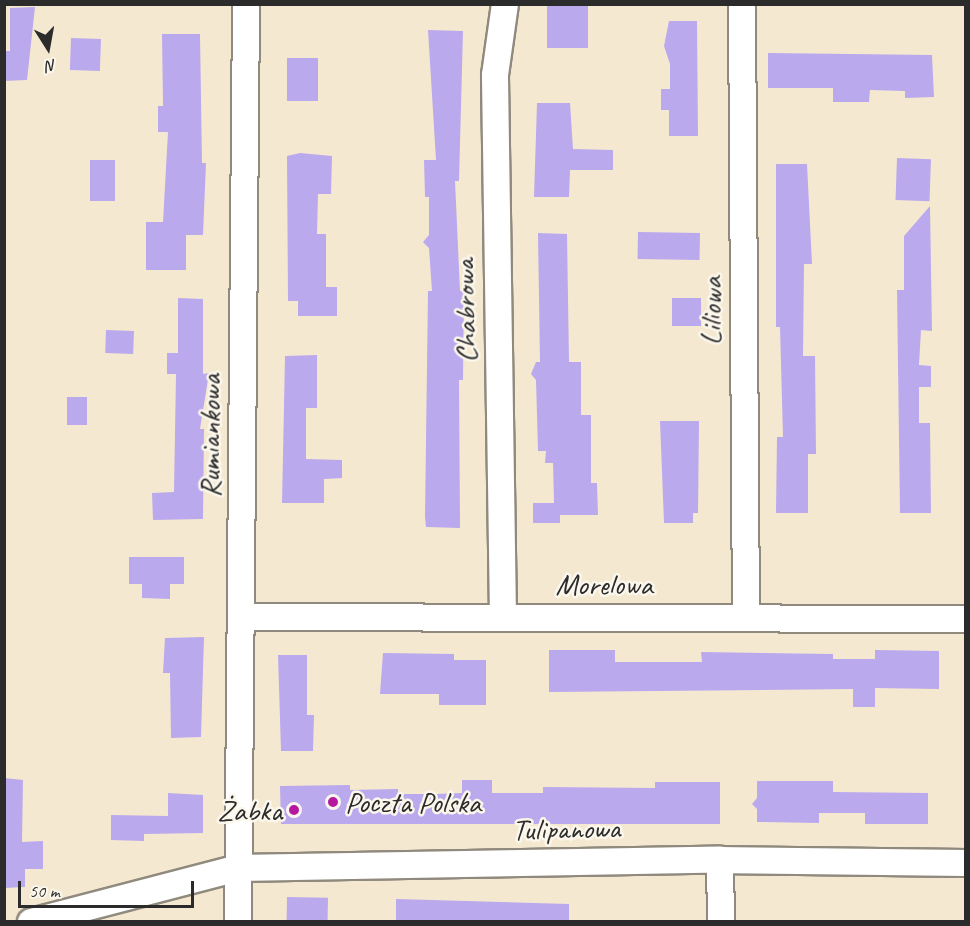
<!DOCTYPE html>
<html>
<head>
<meta charset="utf-8">
<style>
	body { margin:0 }
	#map { position:relative; width:970px; height:926px; overflow:hidden; background:#f5e8d1; font-family:Caveat,sans-serif }
	div>[style] { position:absolute }
	[style*='--x'] { left:calc(var(--x)*1px); top:calc(var(--y)*1px); width:calc(var(--w)*1px); rotate:calc(var(--a)*1deg) }
	.building>* { inset:0; background:#baa9ed; transform-origin:0 0 }
	.roads { filter:drop-shadow(2px 0 #908a7e) drop-shadow(-2px 0 #908a7e) drop-shadow(0 2px #908a7e) drop-shadow(0 -2px #908a7e) }
	.minor>* { height:26px; margin:-13px; padding:0 13px; transform-origin:13px; border-radius:13px; background:#fff }
	.dots>* { width:16px; height:16px; translate:-50% -50%; box-sizing:border-box; border:3px solid #fbf7ec; border-radius:50% }
	span { translate:-50% -50%; white-space:nowrap; text-align:center; line-height:1.15; -webkit-text-stroke:5px #fbf7ec; paint-order:stroke }
	.street-label { font-size:30px; color:#2b2b2b }
	.poi-label { font-size:30px; color:#2b2b2b }
	.left { translate:0 -50%; text-align:left }
	.right { translate:-100% -50%; text-align:right }
	.frame { position:absolute; inset:0; border:6px solid #2b2b2b; pointer-events:none }
	.north { position:absolute; left:18px; top:18px; width:60px; height:60px; -webkit-text-stroke:4px #fbf7ec; paint-order:stroke; rotate:169deg; font-size:16px; font-weight:700; line-height:24px; text-align:center; color:#2b2b2b }
	.north::after { content:''; display:block; margin:auto; width:21px; height:27px; background:#2b2b2b; clip-path:polygon(50% 0,100% 100%,50% 72%,0 100%) }
	.scale { position:absolute; left:18px; top:881px; width:176px; height:27px; box-sizing:border-box; border:3px solid #2b2b2b; border-top:0; padding-left:8px; font-size:18px; line-height:21px; white-space:nowrap; color:#2b2b2b; -webkit-text-stroke:4px #fbf7ec; paint-order:stroke }
</style>
</head>
<body>
<div id="map">
	<div class="building">
		<i style="left:547px;top:4px;width:41px;height:44px"></i>
		<i style="clip-path:polygon(35px 7px,27px 80px,4px 81px,4px 51px,10px 51px,10px 8px)"></i>
		<i style="clip-path:polygon(669px 21px,697px 21px,698px 136px,669px 136px,669px 110px,661px 110px,661px 89px,670px 89px,670px 64px,664px 46px)"></i>
		<i style="clip-path:polygon(428px 30px,463px 31px,459px 181px,455px 181px,460px 291px,464px 291px,463px 380px,459px 380px,460px 528px,426px 527px,425px 517px,428px 291px,432px 291px,429px 248px,423px 242px,429px 235px,429px 197px,425px 197px,424px 160px,436px 160px)"></i>
		<i style="clip-path:polygon(162px 34px,200px 34px,202px 163px,206px 163px,203px 235px,186px 235px,186px 270px,146px 270px,146px 222px,163px 222px,168px 132px,158px 132px,158px 106px,163px 106px)"></i>
		<i style="left:71px;top:38px;width:30px;height:32px;rotate:2deg"></i>
		<i style="clip-path:polygon(768px 53px,932px 55px,934px 97px,905px 98px,905px 91px,870px 90px,869px 102px,833px 102px,833px 88px,768px 88px)"></i>
		<i style="left:287px;top:58px;width:31px;height:43px"></i>
		<i style="clip-path:polygon(537px 103px,570px 103px,573px 149px,613px 150px,613px 170px,570px 170px,569px 197px,534px 197px)"></i>
		<i style="clip-path:polygon(300px 153px,332px 156px,331px 194px,318px 194px,317px 234px,326px 234px,326px 287px,337px 287px,337px 316px,298px 316px,298px 301px,288px 301px,287px 156px)"></i>
		<i style="left:897px;top:158px;width:34px;height:42px;rotate:2deg"></i>
		<i style="left:90px;top:160px;width:25px;height:41px"></i>
		<i style="clip-path:polygon(776px 164px,807px 164px,812px 264px,804px 264px,803px 356px,815px 356px,816px 454px,808px 454px,808px 513px,776px 513px,777px 437px,783px 437px,780px 327px,776px 327px)"></i>
		<i style="clip-path:polygon(930px 206px,932px 331px,921px 330px,919px 365px,931px 366px,931px 387px,919px 387px,919px 423px,930px 423px,931px 513px,900px 513px,897px 290px,904px 290px,904px 236px)"></i>
		<i style="left:638px;top:232px;width:62px;height:27px;rotate:1deg"></i>
		<i style="clip-path:polygon(538px 233px,567px 234px,569px 362px,581px 362px,581px 415px,591px 415px,591px 483px,597px 483px,598px 515px,560px 515px,560px 523px,533px 523px,533px 503px,554px 503px,553px 463px,545px 463px,546px 451px,538px 451px,536px 380px,531px 374px,536px 362px,540px 362px)"></i>
		<i style="clip-path:polygon(178px 298px,203px 299px,203px 374px,209px 373px,200px 429px,204px 429px,203px 519px,153px 520px,152px 493px,174px 492px,176px 374px,167px 374px,167px 353px,178px 353px)"></i>
		<i style="left:672px;top:298px;width:29px;height:28px"></i>
		<i style="left:106px;top:330px;width:28px;height:23px;rotate:2deg"></i>
		<i style="clip-path:polygon(317px 355px,317px 408px,306px 408px,306px 459px,342px 460px,342px 478px,324px 479px,324px 503px,282px 503px,285px 356px)"></i>
		<i style="left:67px;top:397px;width:20px;height:28px"></i>
		<i style="clip-path:polygon(660px 421px,699px 421px,698px 513px,693px 513px,693px 523px,664px 523px)"></i>
		<i style="clip-path:polygon(129px 557px,184px 557px,184px 584px,170px 584px,170px 599px,142px 598px,142px 584px,129px 584px)"></i>
		<i style="clip-path:polygon(204px 637px,201px 737px,171px 738px,170px 673px,163px 673px,165px 638px)"></i>
		<i style="clip-path:polygon(549px 650px,615px 650px,615px 662px,702px 662px,701px 652px,833px 654px,833px 659px,875px 659px,875px 650px,939px 651px,939px 689px,875px 688px,875px 707px,853px 707px,853px 689px,549px 692px)"></i>
		<i style="clip-path:polygon(383px 653px,454px 654px,454px 660px,486px 660px,486px 705px,439px 705px,439px 694px,380px 694px)"></i>
		<i style="clip-path:polygon(278px 655px,307px 655px,307px 715px,314px 715px,313px 751px,281px 751px)"></i>
		<i style="clip-path:polygon(4px 778px,23px 780px,22px 842px,43px 841px,43px 869px,25px 869px,25px 887px,4px 888px)"></i>
		<i style="clip-path:polygon(462px 780px,492px 780px,492px 793px,543px 793px,543px 787px,655px 788px,655px 782px,720px 782px,720px 824px,281px 824px,280px 786px,350px 785px,350px 790px,398px 789px,398px 794px,437px 794px,462px 793px)"></i>
		<i style="clip-path:polygon(757px 781px,833px 781px,833px 792px,928px 793px,928px 824px,865px 824px,865px 813px,819px 813px,819px 823px,757px 822px,757px 809px,752px 804px,757px 798px)"></i>
		<i style="clip-path:polygon(168px 793px,203px 795px,203px 833px,144px 834px,144px 841px,111px 840px,111px 815px,168px 816px)"></i>
		<i style="left:287px;top:897px;width:41px;height:24px;rotate:1deg"></i>
		<i style="clip-path:polygon(396px 899px,569px 904px,569px 921px,396px 921px)"></i>
	</div>
	<div class="roads">
		<div class="minor">
			<i style="--x:742;--y:4;--w:612;--a:89.63"></i>
			<i style="--x:242;--y:617;--w:724;--a:0.16"></i>
			<i style="--x:503;--y:617;--w:542;--a:-90.85"></i>
			<i style="--x:495;--y:75;--w:72;--a:-82"></i>
			<i style="--x:720;--y:860;--w:62;--a:89.1"></i>
			<i style="--x:31;--y:922;--w:214;--a:-14.6"></i>
			<i style="--x:238;--y:868;--w:482;--a:-1"></i>
			<i style="--x:720;--y:860;--w:246;--a:0.7"></i>
			<i style="--x:238;--y:922;--w:918;--a:-89.5"></i>
		</div>
	</div>
	<div class="dots">
		<i style="left:333px;top:802px;background:#b5179e"></i>
		<i style="left:294px;top:810px;background:#b5179e"></i>
	</div>
	<div class="street-label">
		<span style="left:465px;top:311px;rotate:-91deg">Chabrowa</span>
		<span style="left:711px;top:311px;rotate:-90deg">Liliowa</span>
		<span style="left:210px;top:436px;rotate:-90deg">Rumiankowa</span>
		<span style="left:604px;top:584px">Morelowa</span>
		<span style="left:566px;top:829px;rotate:-1deg">Tulipanowa</span>
	</div>
	<div class="poi-label">
		<span class="left" style="left:345px;top:802px">Poczta Polska</span>
		<span class="right" style="left:282px;top:810px">Żabka</span>
	</div>
	<div class="frame"></div>
	<div class="north">N</div>
	<div class="scale">50 m</div>
</div>
</body>
</html>
